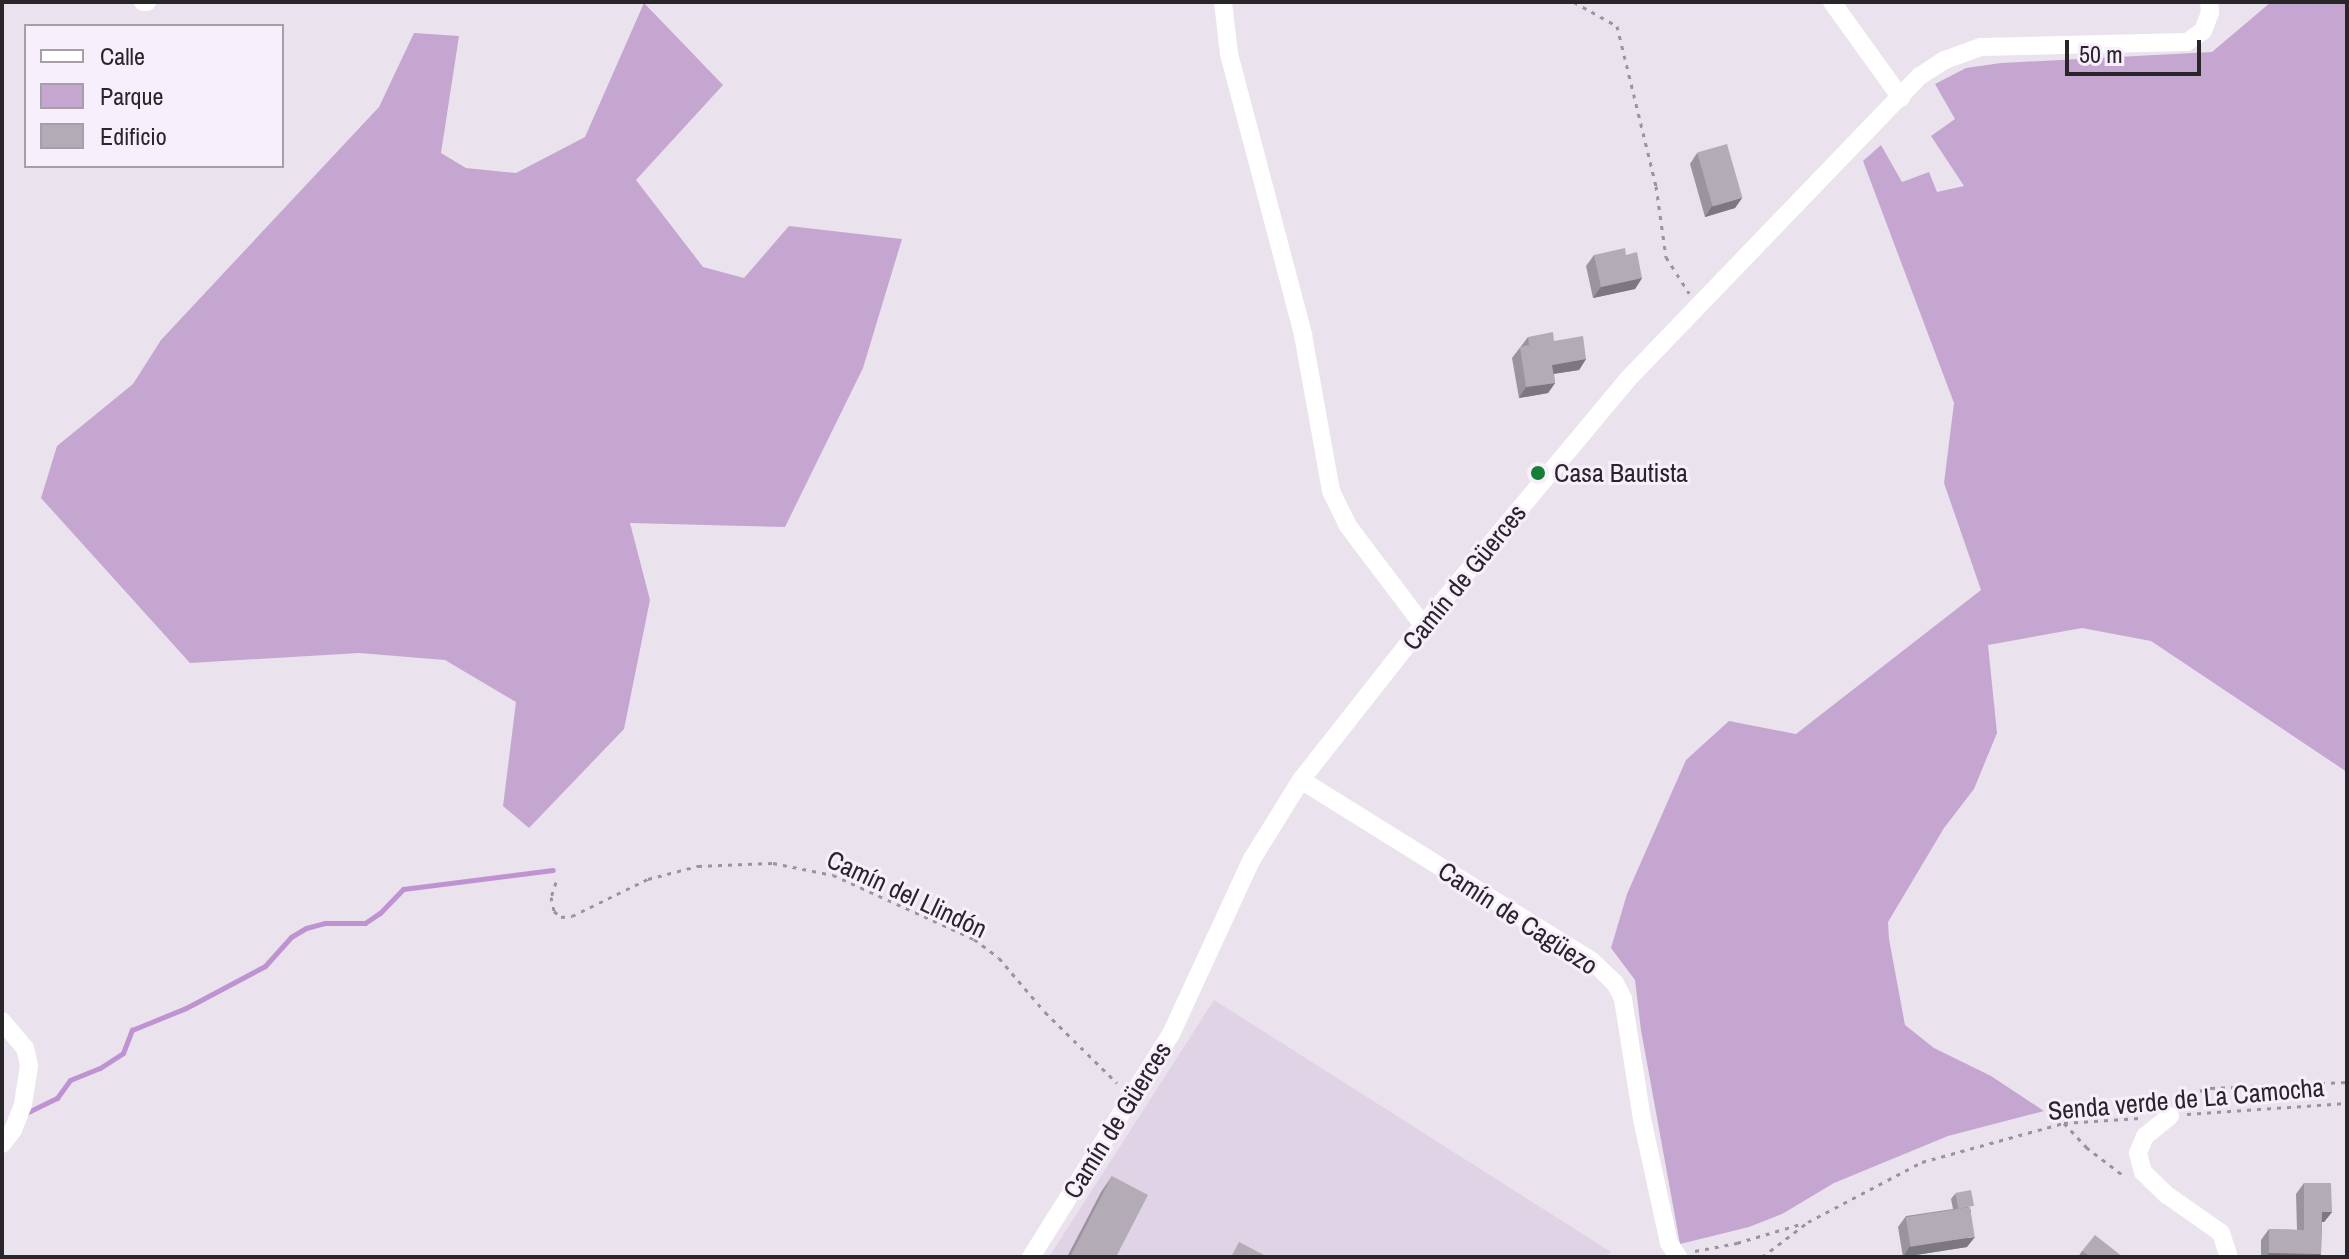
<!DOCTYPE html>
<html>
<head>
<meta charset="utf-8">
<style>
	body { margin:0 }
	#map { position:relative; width:2349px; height:1259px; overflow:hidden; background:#eae2ed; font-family:"Archivo Narrow",sans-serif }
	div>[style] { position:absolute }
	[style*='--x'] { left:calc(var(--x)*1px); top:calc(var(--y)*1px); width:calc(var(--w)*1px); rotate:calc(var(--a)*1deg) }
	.built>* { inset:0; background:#e0d3e5 }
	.green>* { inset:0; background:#c5a6d1 }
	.stream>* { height:5px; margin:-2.5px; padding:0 2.5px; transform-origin:2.5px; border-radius:2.5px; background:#bf93d1 }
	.path>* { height:3px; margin-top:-1.5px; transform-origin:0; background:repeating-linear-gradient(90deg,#9a949c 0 4px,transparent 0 10px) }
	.minor>* { height:18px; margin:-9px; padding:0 9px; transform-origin:9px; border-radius:9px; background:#fff }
	.wall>* { inset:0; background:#9a949d }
	.shaded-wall>* { inset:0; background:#7d7880 }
	.building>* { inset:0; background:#b3acb7; transform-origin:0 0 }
	.dots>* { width:22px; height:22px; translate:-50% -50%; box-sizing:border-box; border:4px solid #f7effb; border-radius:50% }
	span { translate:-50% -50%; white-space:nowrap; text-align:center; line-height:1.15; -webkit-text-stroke:6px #f7effb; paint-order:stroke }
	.poi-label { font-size:26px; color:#29262a }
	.left { translate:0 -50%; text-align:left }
	.street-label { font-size:26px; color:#29262a }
	.frame { position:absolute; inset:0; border:4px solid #29262a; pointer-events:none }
	.legend { position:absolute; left:24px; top:24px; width:260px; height:144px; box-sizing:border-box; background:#f7effb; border:2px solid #a59fa7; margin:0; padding:10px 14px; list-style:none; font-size:24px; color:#29262a }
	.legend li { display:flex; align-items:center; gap:16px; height:40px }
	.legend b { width:40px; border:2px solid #a59fa7 }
	.scale { position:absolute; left:2065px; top:40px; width:136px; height:36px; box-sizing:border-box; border:4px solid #29262a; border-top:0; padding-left:10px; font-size:24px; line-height:28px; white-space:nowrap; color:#29262a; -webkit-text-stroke:6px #f7effb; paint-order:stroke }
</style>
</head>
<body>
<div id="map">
	<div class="built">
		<i style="clip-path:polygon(1214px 1000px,1611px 1252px,1606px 1257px,1049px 1257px)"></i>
	</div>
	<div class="green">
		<i style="clip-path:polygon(2271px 2px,2347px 2px,2347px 772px,2151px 641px,2082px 628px,1988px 645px,1997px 733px,1974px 789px,1944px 828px,1888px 922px,1889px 939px,1905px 1025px,1934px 1048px,1991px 1076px,2044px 1111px,1948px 1136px,1834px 1183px,1782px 1214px,1749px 1227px,1680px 1244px,1641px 1030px,1635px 980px,1611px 948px,1627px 894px,1686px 760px,1729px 721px,1796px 734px,1981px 590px,1944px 483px,1954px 403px,1863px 161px,1881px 145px,1902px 182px,1929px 172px,1937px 192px,1964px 186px,1931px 136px,1955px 119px,1935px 84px,1966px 68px,2001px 63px,2212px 52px)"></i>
		<i style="clip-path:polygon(644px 3px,723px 85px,636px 180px,703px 267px,744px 278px,789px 226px,902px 239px,863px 368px,785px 527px,630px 523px,650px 600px,624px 729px,529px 828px,503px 806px,516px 702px,445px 660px,359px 653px,190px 663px,41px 498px,57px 446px,133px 384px,161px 340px,379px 107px,414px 33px,459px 36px,441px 153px,466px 168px,516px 173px,585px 137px)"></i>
	</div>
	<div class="stream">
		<i style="--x:24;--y:1114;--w:37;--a:-26"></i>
		<i style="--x:57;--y:1098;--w:22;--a:-54"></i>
		<i style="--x:70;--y:1080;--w:32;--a:-22"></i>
		<i style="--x:100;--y:1068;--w:27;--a:-33"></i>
		<i style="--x:123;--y:1053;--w:25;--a:-69"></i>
		<i style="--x:132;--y:1030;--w:58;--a:-22.2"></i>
		<i style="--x:186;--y:1008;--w:89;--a:-28"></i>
		<i style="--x:265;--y:966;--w:39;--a:-48"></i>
		<i style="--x:291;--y:937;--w:17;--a:-31"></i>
		<i style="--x:306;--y:928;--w:20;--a:-15"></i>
		<i style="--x:325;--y:923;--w:40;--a:0"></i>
		<i style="--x:365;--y:923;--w:18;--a:-34"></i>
		<i style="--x:380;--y:913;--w:33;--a:-46"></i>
		<i style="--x:403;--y:889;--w:151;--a:-7.2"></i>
	</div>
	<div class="path">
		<i style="--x:1574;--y:2;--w:49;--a:29.2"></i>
		<i style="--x:1617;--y:26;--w:165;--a:76.3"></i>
		<i style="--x:1656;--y:186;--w:72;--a:82"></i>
		<i style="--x:1666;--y:257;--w:43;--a:57.4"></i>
		<i style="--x:556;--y:882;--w:16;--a:108"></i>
		<i style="--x:551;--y:897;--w:14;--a:78"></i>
		<i style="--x:554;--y:911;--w:9;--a:41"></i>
		<i style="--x:561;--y:917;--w:11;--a:-5"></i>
		<i style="--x:572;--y:916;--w:85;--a:-26"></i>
		<i style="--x:648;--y:879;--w:52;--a:-14.6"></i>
		<i style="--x:698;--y:866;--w:75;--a:-2.3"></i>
		<i style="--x:773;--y:863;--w:61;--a:11.3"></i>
		<i style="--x:833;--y:875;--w:155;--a:24.4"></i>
		<i style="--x:974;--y:939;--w:31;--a:37"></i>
		<i style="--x:999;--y:958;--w:71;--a:49.6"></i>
		<i style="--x:1045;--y:1012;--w:101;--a:44.6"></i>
		<i style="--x:2180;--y:1104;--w:15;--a:-48"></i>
		<i style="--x:2190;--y:1093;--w:22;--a:-13"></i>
		<i style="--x:2211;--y:1088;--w:136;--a:-2.5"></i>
		<i style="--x:2187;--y:1114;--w:160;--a:-3.9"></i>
		<i style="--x:2064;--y:1123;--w:33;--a:47"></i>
		<i style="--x:2086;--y:1147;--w:48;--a:37.3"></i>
		<i style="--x:1695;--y:1251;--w:43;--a:-10.8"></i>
		<i style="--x:1737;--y:1243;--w:70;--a:-16.6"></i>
		<i style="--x:1762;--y:1257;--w:58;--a:-37.3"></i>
		<i style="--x:1808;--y:1222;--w:129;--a:-27.8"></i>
		<i style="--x:1922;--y:1162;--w:147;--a:-15.4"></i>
		<i style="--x:2064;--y:1123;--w:76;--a:-3.8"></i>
	</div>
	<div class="minor">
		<i style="--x:143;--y:2;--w:4;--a:0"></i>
		<i style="--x:1223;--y:2;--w:52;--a:83.4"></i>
		<i style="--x:1229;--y:54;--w:291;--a:75.2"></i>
		<i style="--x:1303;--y:335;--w:158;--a:79.8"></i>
		<i style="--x:1331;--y:491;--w:39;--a:64"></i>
		<i style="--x:1348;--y:526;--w:124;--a:52.9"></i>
		<i style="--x:1832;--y:2;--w:118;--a:54.3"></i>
		<i style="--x:1301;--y:780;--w:343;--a:31.9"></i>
		<i style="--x:1592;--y:961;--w:32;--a:44"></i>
		<i style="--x:1615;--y:983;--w:18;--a:63"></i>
		<i style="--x:1623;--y:999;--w:121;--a:81"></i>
		<i style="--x:1642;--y:1119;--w:127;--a:77.7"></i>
		<i style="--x:1669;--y:1243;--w:17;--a:57"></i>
		<i style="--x:2;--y:1021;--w:35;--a:50"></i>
		<i style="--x:25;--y:1048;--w:18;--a:77"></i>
		<i style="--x:29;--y:1066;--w:39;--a:99"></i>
		<i style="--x:23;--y:1105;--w:27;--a:112"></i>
		<i style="--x:13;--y:1130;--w:18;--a:128"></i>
		<i style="--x:2170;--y:1116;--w:32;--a:141"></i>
		<i style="--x:2145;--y:1136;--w:18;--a:112"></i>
		<i style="--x:2138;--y:1153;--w:20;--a:75"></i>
		<i style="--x:2143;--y:1172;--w:33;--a:44"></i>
		<i style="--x:2167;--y:1195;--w:66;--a:35.1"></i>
		<i style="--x:2221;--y:1233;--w:25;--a:72"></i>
		<i style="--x:1031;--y:1257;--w:263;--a:-57.9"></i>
		<i style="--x:1171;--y:1034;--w:193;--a:-65.2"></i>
		<i style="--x:1252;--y:859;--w:93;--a:-58.2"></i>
		<i style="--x:1301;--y:780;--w:197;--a:-51.8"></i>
		<i style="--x:1423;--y:625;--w:320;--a:-50.2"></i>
		<i style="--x:1628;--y:379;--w:421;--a:-46.1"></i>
		<i style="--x:1920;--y:76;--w:30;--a:-33"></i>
		<i style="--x:1945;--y:60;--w:38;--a:-20"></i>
		<i style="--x:1981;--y:47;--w:206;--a:-1.4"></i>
		<i style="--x:2187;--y:42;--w:19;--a:-35"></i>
		<i style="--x:2203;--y:31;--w:19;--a:-69"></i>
		<i style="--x:2210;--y:13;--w:11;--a:-95"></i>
	</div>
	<div class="wall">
		<i style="clip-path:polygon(1697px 153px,1742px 198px,1735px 208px,1705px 217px,1690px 164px)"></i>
		<i style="clip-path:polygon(1594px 255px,1626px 255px,1642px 278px,1635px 289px,1593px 298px,1586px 266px)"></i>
		<i style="clip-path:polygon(1528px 337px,1554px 341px,1586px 359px,1579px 370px,1554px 374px,1555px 383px,1548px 393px,1519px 398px,1512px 358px)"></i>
		<i style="clip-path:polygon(1112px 1176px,1116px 1257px,1067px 1257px,1101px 1192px)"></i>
		<i style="clip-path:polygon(2304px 1183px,2332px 1212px,2324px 1222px,2322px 1222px,2321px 1254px,2319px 1257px,2261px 1257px,2261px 1240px,2269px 1229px,2297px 1230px,2296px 1194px)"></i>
		<i style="clip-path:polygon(1955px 1194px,1971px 1210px,1967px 1247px,1903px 1257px,1898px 1227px,1906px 1216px,1953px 1209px,1951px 1199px)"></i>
		<i style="clip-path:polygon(2082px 1251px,2123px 1257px,2078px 1257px)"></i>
	</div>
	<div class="shaded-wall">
		<i style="clip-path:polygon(1742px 198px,1735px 208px,1705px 217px,1712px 206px)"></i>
		<i style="clip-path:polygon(1642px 278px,1635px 289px,1593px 298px,1601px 287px)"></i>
		<i style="clip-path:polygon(1586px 359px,1579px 370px,1545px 375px,1552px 365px)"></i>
		<i style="clip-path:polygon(1555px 383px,1548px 393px,1519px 398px,1526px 387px)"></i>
		<i style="clip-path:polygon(2322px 1212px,2332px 1212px,2324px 1222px,2314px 1222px)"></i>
		<i style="clip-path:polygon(1975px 1237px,1967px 1247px,1903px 1257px,1910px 1246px)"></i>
		<i style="clip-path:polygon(2269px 1253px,2321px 1254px,2319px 1257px,2266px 1257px)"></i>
	</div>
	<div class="building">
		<i style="left:1727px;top:144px;width:56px;height:31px;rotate:74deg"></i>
		<i style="clip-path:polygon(1625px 248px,1626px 255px,1637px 252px,1642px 278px,1601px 287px,1594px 255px)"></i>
		<i style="clip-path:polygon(1553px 332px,1554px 341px,1583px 336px,1586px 359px,1552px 365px,1555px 383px,1526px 387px,1520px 347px,1529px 345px,1528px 337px)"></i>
		<i style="clip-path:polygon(1112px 1176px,1148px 1195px,1116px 1257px,1070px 1257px)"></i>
		<i style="clip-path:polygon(2304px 1183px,2331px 1183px,2332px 1212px,2322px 1212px,2321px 1254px,2269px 1253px,2269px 1229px,2304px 1230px)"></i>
		<i style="left:1971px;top:1190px;width:16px;height:16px;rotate:79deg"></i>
		<i style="left:1970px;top:1207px;width:30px;height:65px;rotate:81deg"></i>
		<i style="clip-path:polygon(2095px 1235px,2123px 1257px,2086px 1257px,2088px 1255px,2082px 1251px)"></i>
		<i style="clip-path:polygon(1239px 1242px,1268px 1257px,1231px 1257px)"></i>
	</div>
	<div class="dots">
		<i style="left:1538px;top:473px;background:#147f35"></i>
	</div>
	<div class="poi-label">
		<span class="left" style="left:1554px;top:473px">Casa Bautista</span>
	</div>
	<div class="street-label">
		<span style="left:1464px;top:577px;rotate:-51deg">Camín de Güerces</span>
		<span style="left:907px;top:894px;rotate:25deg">Camín del Llindón</span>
		<span style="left:1518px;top:918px;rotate:33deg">Camín de Cagüezo</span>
		<span style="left:2186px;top:1099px;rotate:-5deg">Senda verde de La Camocha</span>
		<span style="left:1117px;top:1120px;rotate:-58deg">Camín de Güerces</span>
	</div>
	<div class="frame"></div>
	<ul class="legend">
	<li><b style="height:10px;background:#fff"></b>Calle</li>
	<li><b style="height:22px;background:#c5a6d1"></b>Parque</li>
	<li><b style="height:22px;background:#b3acb7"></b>Edificio</li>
	</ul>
	<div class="scale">50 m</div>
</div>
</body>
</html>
